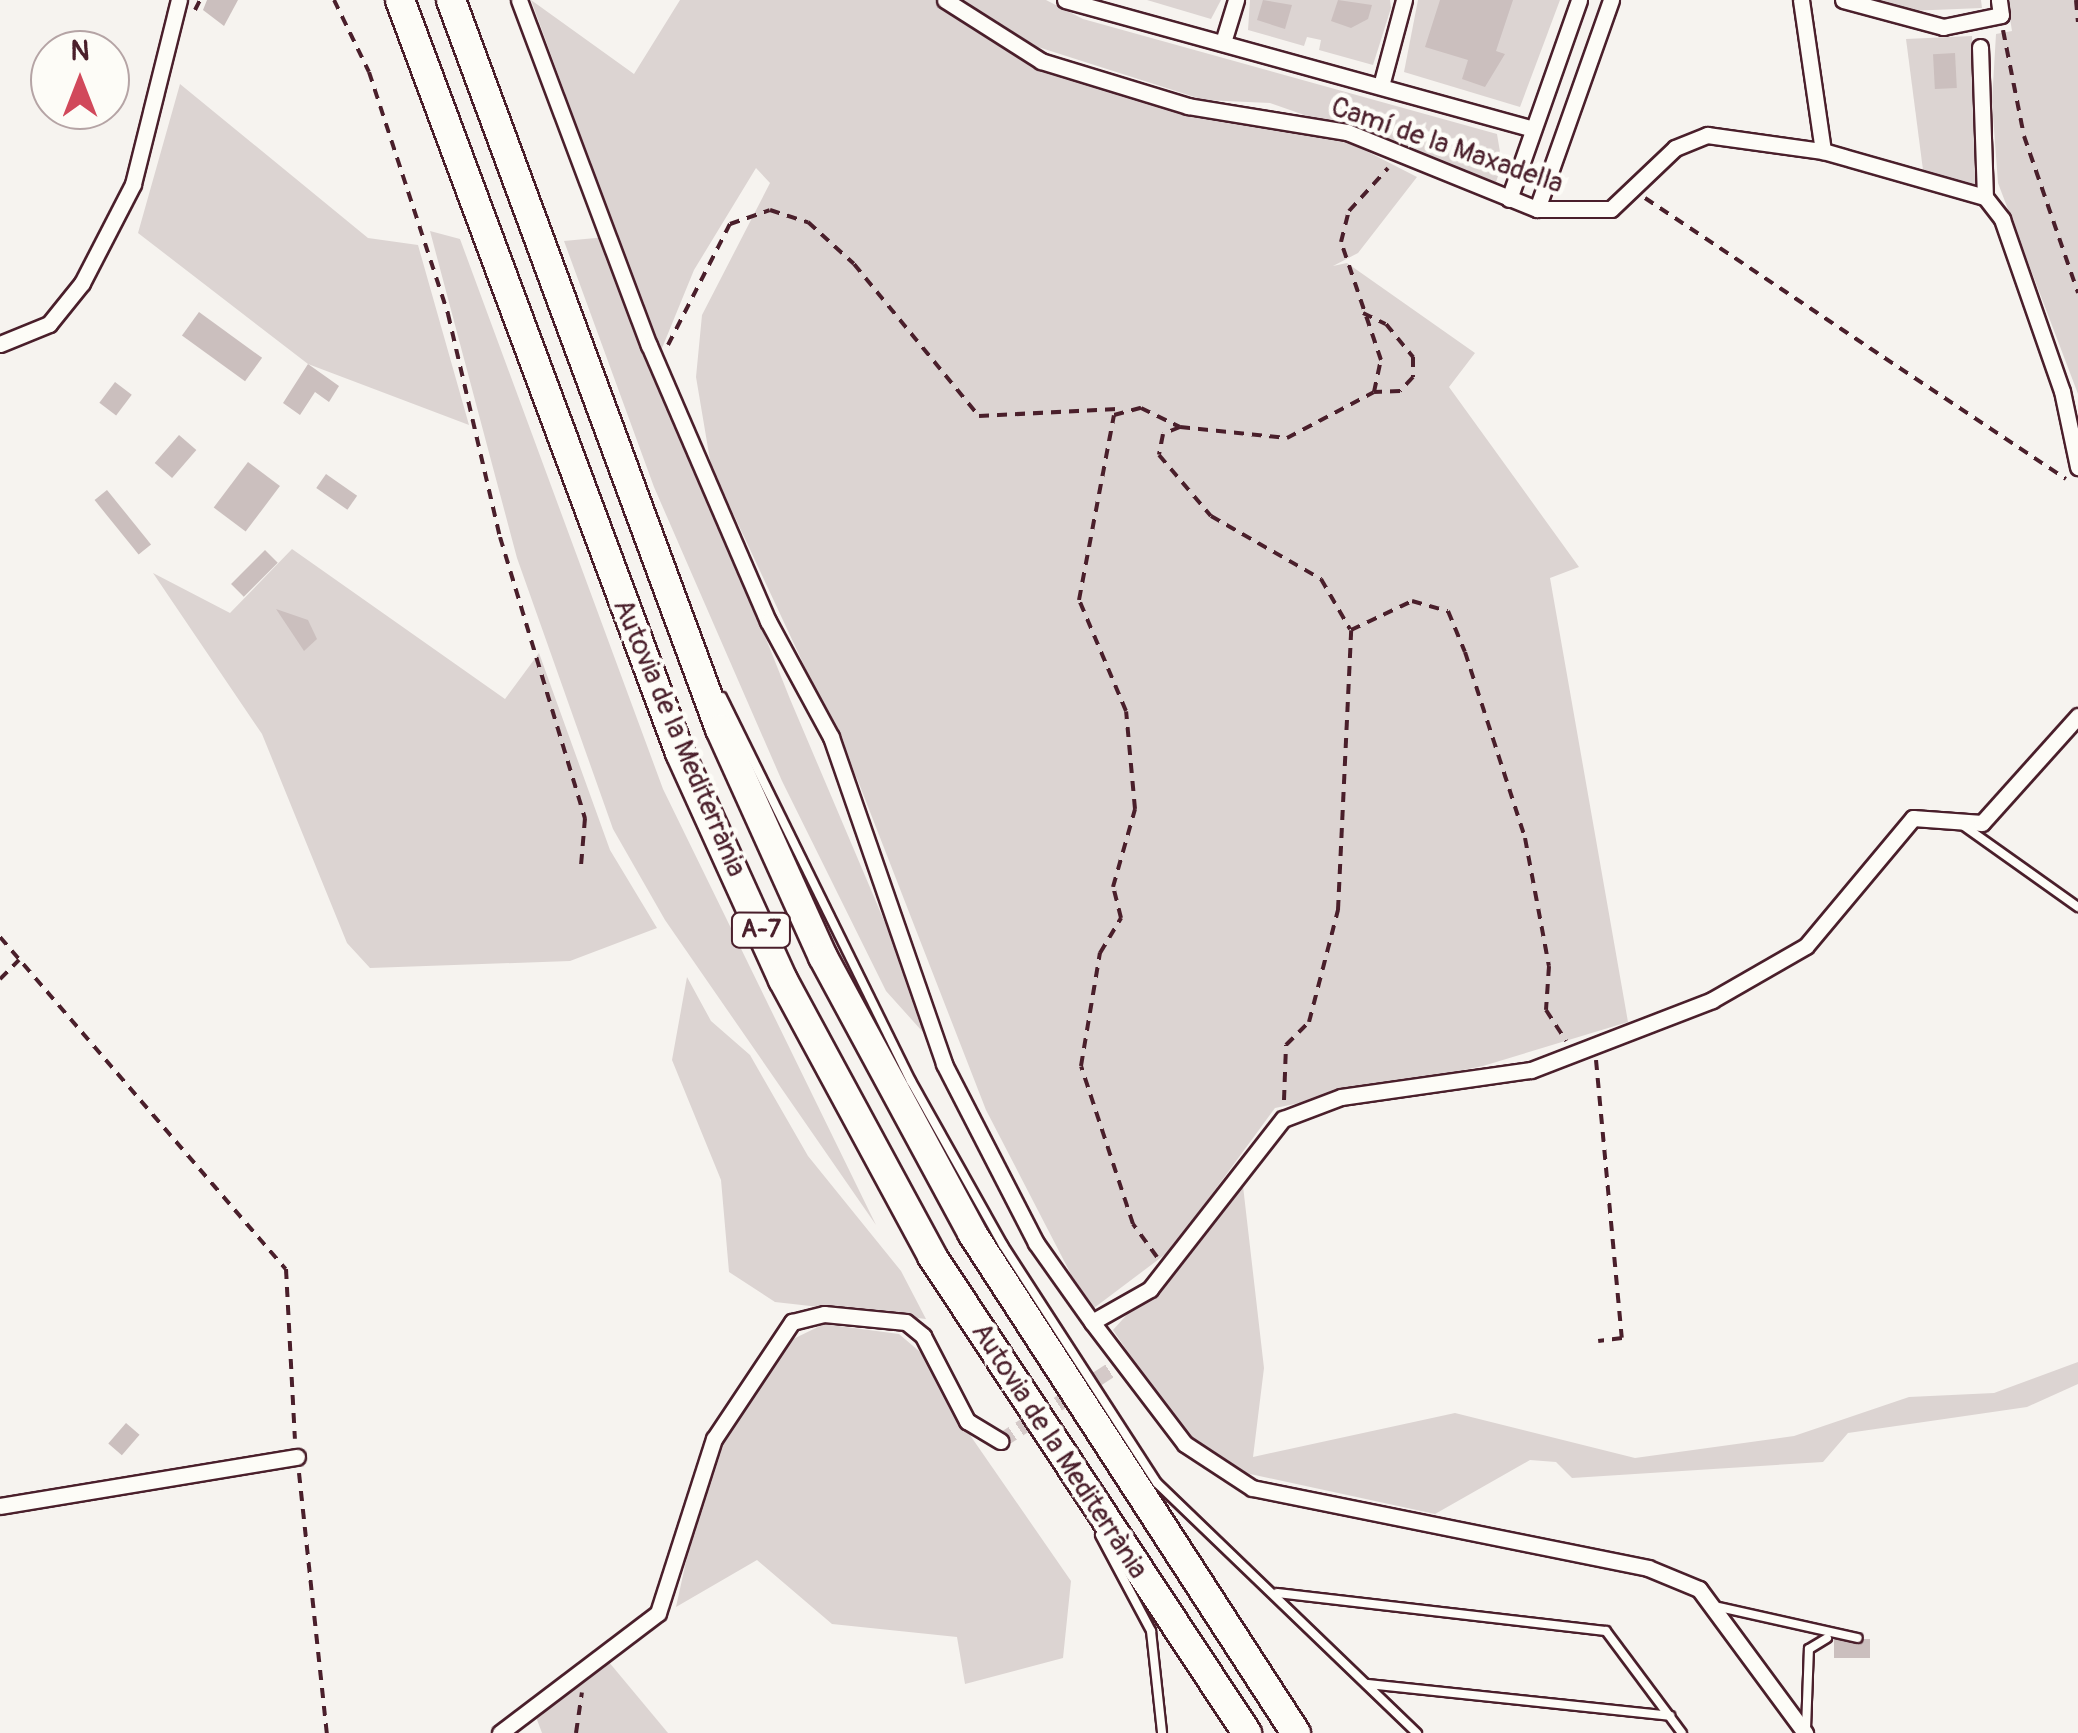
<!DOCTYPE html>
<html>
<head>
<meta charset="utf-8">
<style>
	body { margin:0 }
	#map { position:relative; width:2078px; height:1733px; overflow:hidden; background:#f6f3ef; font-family:Pangolin,sans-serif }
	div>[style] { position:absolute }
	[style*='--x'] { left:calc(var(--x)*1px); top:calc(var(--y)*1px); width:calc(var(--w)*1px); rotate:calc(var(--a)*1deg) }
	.green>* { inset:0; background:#dcd4d2 }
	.building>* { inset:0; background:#cbbfbe; transform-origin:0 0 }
	.minor-tunnel>* { height:15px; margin-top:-7.5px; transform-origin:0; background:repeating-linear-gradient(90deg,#d4c9c8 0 15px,transparent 0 23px) }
	.path>* { height:4px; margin-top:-2px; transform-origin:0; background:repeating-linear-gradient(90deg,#4a1f2b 0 10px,transparent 0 18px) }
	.roads { filter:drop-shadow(2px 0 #4a1f2b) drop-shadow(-2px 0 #4a1f2b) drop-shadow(0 2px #4a1f2b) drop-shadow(0 -2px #4a1f2b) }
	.service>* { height:8px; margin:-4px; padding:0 4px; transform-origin:4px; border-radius:4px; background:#fdfcf7 }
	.minor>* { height:15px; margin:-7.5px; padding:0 7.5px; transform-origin:7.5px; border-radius:7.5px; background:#fdfcf7 }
	.motorway>* { height:28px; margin:-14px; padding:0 14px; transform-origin:14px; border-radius:14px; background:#fdfcf7 }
	span { translate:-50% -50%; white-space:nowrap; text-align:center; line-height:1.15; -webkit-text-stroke:9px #fdfcf7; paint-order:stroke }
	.shield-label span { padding:2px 8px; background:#fdfcf7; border:2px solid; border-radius:8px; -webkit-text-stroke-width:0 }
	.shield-label { font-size:25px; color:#4a1f2b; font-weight:700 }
	.street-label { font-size:28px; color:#4a1f2b }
	.north { position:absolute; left:30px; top:30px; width:100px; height:100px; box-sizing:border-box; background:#fdfcf7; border:2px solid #b5a4a5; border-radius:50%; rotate:0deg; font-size:28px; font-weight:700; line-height:40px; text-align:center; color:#4a1f2b }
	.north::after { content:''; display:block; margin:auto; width:35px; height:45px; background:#d1495b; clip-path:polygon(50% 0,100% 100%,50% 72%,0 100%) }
</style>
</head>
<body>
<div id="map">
	<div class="green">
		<i style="clip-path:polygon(531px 0,634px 74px,680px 0,935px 0,1023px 60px,1192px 117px,1335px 135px,1417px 177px,1358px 253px,1333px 266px,1347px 263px,1475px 353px,1449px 387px,1579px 567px,1550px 578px,1628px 1022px,1483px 1066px,1275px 1108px,1171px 1250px,1090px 1311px,986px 1110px,858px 781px,711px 466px,696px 377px,702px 315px,770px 183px,756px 168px,694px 270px,660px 353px)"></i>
		<i style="clip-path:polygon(960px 0,1046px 0,1083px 19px,1497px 134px,1502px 164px,1496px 182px,1270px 103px,1204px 100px,1038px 47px)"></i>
		<i style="clip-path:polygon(1147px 0,1221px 0,1211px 19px)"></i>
		<i style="clip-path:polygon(1250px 0,1390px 0,1391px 8px,1373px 65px,1319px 50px,1321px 40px,1307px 37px,1304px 46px,1248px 30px)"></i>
		<i style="clip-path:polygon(1418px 0,1560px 0,1520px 107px,1404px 72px)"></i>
		<i style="clip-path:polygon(1875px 0,1981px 0,1982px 8px,1908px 11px)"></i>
		<i style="clip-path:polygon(2007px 0,2078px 0,2078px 394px,1998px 183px,1992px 102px,1996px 34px,2012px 31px)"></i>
		<i style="clip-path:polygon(1972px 36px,1977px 185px,1923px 170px,1906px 39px)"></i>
		<i style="clip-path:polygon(180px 84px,368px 238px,418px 245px,469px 425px,308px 364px,138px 233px)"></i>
		<i style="clip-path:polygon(430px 231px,460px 239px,663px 789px,876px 1225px,665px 920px,613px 829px,517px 558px)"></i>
		<i style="clip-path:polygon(606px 237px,790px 699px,939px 1050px,886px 991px,782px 781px,654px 487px,564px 241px)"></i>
		<i style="clip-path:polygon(292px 549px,505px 699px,539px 653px,610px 850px,657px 928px,570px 961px,370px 968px,347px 943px,262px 734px,153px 573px,230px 613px)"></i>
		<i style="clip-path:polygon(687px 977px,711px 1021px,750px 1055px,808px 1156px,901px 1271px,926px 1319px,775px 1302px,729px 1272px,721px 1180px,672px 1060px)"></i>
		<i style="clip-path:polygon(1243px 1186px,1264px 1368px,1253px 1457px,1455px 1413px,1635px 1458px,1794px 1436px,1909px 1397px,1994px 1393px,2078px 1362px,2078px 1384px,2027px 1407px,1848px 1433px,1823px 1462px,1572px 1478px,1556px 1462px,1530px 1460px,1435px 1514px,1236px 1471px,1189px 1443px,1113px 1330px)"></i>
		<i style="clip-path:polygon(824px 1324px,899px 1334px,933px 1363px,972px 1438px,1071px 1581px,1063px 1658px,965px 1684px,957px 1637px,832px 1624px,757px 1560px,676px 1607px,702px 1489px,725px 1436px,787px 1342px)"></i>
		<i style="clip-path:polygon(608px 1661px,668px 1733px,542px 1733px,536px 1717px)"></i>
	</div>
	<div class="building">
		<i style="clip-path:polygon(207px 0,238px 0,224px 26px,203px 10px)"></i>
		<i style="clip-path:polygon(1263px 0,1292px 5px,1285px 29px,1257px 20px)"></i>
		<i style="clip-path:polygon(1338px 0,1372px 5px,1368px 19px,1351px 28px,1331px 21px)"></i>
		<i style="clip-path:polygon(1440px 0,1513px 0,1496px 51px,1505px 54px,1485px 87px,1462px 79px,1468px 60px,1425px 47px)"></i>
		<i style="left:1955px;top:53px;width:35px;height:22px;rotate:87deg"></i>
		<i style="left:199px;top:312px;width:78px;height:29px;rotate:36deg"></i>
		<i style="clip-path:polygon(308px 364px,339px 386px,329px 402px,315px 392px,300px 415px,283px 403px)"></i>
		<i style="left:115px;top:382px;width:21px;height:26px;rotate:37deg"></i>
		<i style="left:179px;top:435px;width:23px;height:37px;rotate:41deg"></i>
		<i style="left:248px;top:462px;width:40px;height:57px;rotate:37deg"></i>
		<i style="left:326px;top:474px;width:38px;height:17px;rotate:35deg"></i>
		<i style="left:107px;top:490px;width:70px;height:16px;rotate:51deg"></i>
		<i style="left:265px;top:550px;width:18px;height:48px;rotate:45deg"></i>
		<i style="clip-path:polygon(276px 609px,308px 620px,317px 639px,304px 651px)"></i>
		<i style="left:126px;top:1423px;width:18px;height:27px;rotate:41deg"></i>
		<i style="left:1870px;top:1639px;width:19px;height:36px;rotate:90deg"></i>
	</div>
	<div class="minor-tunnel">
		<i style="--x:1000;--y:1441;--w:148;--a:-32.8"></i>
	</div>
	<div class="path">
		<i style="--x:334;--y:0;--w:80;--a:64.1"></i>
		<i style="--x:369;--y:72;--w:255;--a:71.9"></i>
		<i style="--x:448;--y:314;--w:229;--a:76.9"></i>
		<i style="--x:500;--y:537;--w:294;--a:73.2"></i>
		<i style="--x:585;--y:818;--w:48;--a:94.8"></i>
		<i style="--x:2076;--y:0;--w:22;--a:85"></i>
		<i style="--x:195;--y:10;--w:11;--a:-63"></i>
		<i style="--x:2003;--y:30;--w:108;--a:78.8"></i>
		<i style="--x:2024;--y:136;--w:166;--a:71"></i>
		<i style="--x:1645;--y:198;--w:506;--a:33.72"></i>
		<i style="--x:1363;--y:313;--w:25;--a:26"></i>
		<i style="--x:1386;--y:324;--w:43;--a:50.7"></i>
		<i style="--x:1413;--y:357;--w:20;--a:90"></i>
		<i style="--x:1413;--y:377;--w:19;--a:133"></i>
		<i style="--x:1400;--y:391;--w:26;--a:178"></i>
		<i style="--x:668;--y:345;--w:136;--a:-62.9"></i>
		<i style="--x:730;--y:224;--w:42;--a:-19.3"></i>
		<i style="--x:770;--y:210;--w:40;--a:18"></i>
		<i style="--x:808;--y:222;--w:62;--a:42.4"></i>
		<i style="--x:854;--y:264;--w:197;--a:50.6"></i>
		<i style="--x:979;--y:416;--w:138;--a:-2.9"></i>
		<i style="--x:1180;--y:427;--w:18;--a:158"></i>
		<i style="--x:1163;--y:434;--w:21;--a:101"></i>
		<i style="--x:1159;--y:455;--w:80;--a:49.6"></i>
		<i style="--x:1211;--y:516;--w:127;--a:29.8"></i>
		<i style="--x:1321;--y:579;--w:58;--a:59.9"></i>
		<i style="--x:0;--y:937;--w:438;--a:49.3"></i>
		<i style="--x:286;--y:1269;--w:170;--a:87"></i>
		<i style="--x:0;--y:979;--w:27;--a:-45"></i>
		<i style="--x:1596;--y:1060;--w:279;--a:84.7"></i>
		<i style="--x:1622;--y:1338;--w:24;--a:173"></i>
		<i style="--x:1284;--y:1100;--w:55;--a:-87.9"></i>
		<i style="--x:1286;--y:1045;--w:33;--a:-45"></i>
		<i style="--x:1309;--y:1022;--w:116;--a:-75.5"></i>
		<i style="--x:1338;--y:910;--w:280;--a:-87.3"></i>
		<i style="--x:1351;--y:630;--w:68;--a:-25.4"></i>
		<i style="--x:1412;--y:601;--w:37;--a:16"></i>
		<i style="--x:1448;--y:611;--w:44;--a:67.5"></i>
		<i style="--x:1465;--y:652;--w:195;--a:72.1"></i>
		<i style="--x:1525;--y:838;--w:130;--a:79.4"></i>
		<i style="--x:1549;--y:966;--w:44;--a:93.9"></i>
		<i style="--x:1546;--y:1010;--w:37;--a:57"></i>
		<i style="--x:1157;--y:1257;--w:41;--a:-126"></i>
		<i style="--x:1133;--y:1224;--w:166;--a:-108.2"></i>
		<i style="--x:1081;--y:1066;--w:115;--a:-80.5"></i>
		<i style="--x:1100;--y:953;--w:41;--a:-59"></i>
		<i style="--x:1121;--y:918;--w:32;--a:-104"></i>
		<i style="--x:1113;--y:887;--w:81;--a:-74.2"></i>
		<i style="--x:1135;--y:809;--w:98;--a:-95.2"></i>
		<i style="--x:1126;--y:711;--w:121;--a:-112.9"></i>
		<i style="--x:1079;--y:600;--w:188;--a:-79.3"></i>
		<i style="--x:1114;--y:415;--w:28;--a:-15"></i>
		<i style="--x:1141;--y:408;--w:43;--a:26"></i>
		<i style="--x:1180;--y:427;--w:108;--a:5.9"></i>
		<i style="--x:1287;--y:438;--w:98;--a:-27.9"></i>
		<i style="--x:1374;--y:392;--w:33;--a:-78"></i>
		<i style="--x:1381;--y:360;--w:125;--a:-108.7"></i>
		<i style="--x:1341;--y:242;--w:32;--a:-76"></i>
		<i style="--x:1349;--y:211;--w:58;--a:-47.8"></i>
		<i style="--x:299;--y:1473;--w:262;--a:83.9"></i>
		<i style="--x:576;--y:1733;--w:41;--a:-81.7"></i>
	</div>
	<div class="roads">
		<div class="service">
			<i style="--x:722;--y:697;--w:428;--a:63.8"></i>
			<i style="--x:911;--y:1081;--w:188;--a:60.7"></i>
			<i style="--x:1003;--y:1245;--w:283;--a:57.1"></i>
			<i style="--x:1157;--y:1483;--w:361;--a:43.9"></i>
			<i style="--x:1964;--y:826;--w:140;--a:35.4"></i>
			<i style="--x:1100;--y:1535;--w:109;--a:62"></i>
			<i style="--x:1151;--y:1631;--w:103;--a:83.8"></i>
			<i style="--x:1277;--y:1593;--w:331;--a:6.6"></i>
			<i style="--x:1606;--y:1631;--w:127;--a:53.3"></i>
			<i style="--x:1719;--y:1607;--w:142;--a:12.6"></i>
			<i style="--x:1367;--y:1684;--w:305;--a:6"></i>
			<i style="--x:1806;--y:1729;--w:80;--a:-87.9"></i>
			<i style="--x:1809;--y:1649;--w:21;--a:-31"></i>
		</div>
		<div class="minor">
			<i style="--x:519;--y:0;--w:369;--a:69.4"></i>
			<i style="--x:649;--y:345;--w:301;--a:66.7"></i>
			<i style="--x:768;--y:621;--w:132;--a:61.5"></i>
			<i style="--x:831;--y:737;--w:346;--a:70.9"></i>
			<i style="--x:944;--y:1064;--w:201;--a:62.8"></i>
			<i style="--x:1036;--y:1243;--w:97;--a:54.7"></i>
			<i style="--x:1092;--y:1322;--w:153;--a:52.7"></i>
			<i style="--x:1185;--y:1444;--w:80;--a:33.3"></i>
			<i style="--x:1252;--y:1488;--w:404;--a:11.4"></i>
			<i style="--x:1648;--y:1568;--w:55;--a:22.4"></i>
			<i style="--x:1699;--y:1589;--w:179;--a:53.6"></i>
			<i style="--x:945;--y:0;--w:114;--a:32.4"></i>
			<i style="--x:1041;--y:61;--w:154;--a:17"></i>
			<i style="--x:1188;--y:106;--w:161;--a:9.3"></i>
			<i style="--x:1347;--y:132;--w:205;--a:22.1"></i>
			<i style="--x:1537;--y:209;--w:74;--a:0"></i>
			<i style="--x:1611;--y:209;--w:88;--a:-43.6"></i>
			<i style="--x:1675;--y:148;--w:35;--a:-22"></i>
			<i style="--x:1707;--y:135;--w:117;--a:7.9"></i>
			<i style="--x:1823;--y:151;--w:168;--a:15.9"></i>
			<i style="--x:1065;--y:0;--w:484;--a:15.4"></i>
			<i style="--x:1801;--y:0;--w:153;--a:81.7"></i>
			<i style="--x:1843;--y:0;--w:104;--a:15.1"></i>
			<i style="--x:1943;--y:27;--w:59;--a:-11.7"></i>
			<i style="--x:2001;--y:15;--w:15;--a:-98"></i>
			<i style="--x:1224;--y:39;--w:41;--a:-72.9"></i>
			<i style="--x:1980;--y:47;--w:150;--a:88.1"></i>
			<i style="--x:1985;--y:197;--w:28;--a:52"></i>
			<i style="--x:2002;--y:219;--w:182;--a:70.8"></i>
			<i style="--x:2062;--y:391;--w:78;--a:78.1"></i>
			<i style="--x:1382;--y:82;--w:85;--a:-75"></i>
			<i style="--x:1509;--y:199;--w:211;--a:-70.6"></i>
			<i style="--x:1537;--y:209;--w:222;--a:-70.5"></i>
			<i style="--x:0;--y:344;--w:53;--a:-22.2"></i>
			<i style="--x:49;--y:324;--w:53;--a:-51.2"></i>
			<i style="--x:82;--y:283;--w:111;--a:-62.7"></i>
			<i style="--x:133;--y:184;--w:190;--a:-76"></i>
			<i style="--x:1092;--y:1322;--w:67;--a:-29.6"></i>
			<i style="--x:1150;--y:1289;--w:216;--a:-52"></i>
			<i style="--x:1283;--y:1119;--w:62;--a:-20.8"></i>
			<i style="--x:1341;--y:1097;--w:192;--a:-8.1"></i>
			<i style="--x:1531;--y:1070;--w:194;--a:-21.1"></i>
			<i style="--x:1712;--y:1000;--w:108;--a:-29.9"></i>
			<i style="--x:1806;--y:946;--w:167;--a:-50.1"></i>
			<i style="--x:1913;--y:818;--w:69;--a:4.1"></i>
			<i style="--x:1982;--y:823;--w:144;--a:-48.1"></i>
			<i style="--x:0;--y:1506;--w:301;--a:-9.4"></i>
			<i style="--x:500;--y:1733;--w:198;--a:-37.2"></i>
			<i style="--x:658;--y:1613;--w:183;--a:-72.2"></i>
			<i style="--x:714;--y:1439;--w:141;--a:-56.3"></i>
			<i style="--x:792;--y:1322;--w:33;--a:-14"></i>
			<i style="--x:824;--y:1314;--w:82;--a:5.6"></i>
			<i style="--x:906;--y:1322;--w:22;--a:39"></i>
			<i style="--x:923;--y:1336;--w:96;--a:62.6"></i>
			<i style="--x:967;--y:1421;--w:39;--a:31"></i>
		</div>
		<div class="motorway">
			<i style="--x:400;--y:0;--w:803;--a:69.6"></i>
			<i style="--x:680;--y:753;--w:249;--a:65.6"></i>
			<i style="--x:783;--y:980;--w:314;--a:61.6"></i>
			<i style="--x:932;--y:1256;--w:572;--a:56.56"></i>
			<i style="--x:451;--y:0;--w:777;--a:69.75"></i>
			<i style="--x:720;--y:729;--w:250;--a:65.7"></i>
			<i style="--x:823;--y:957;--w:314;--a:61.6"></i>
			<i style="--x:972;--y:1233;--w:596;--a:57.06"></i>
		</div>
	</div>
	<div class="shield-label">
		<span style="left:761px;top:930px">A-7</span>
	</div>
	<div class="street-label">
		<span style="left:1447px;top:146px;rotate:19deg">Camí de la Maxadella</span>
		<span style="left:679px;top:738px;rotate:67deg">Autovia de la Mediterrània</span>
		<span style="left:1059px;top:1451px;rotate:57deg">Autovia de la Mediterrània</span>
	</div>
	<div class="north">N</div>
</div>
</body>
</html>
